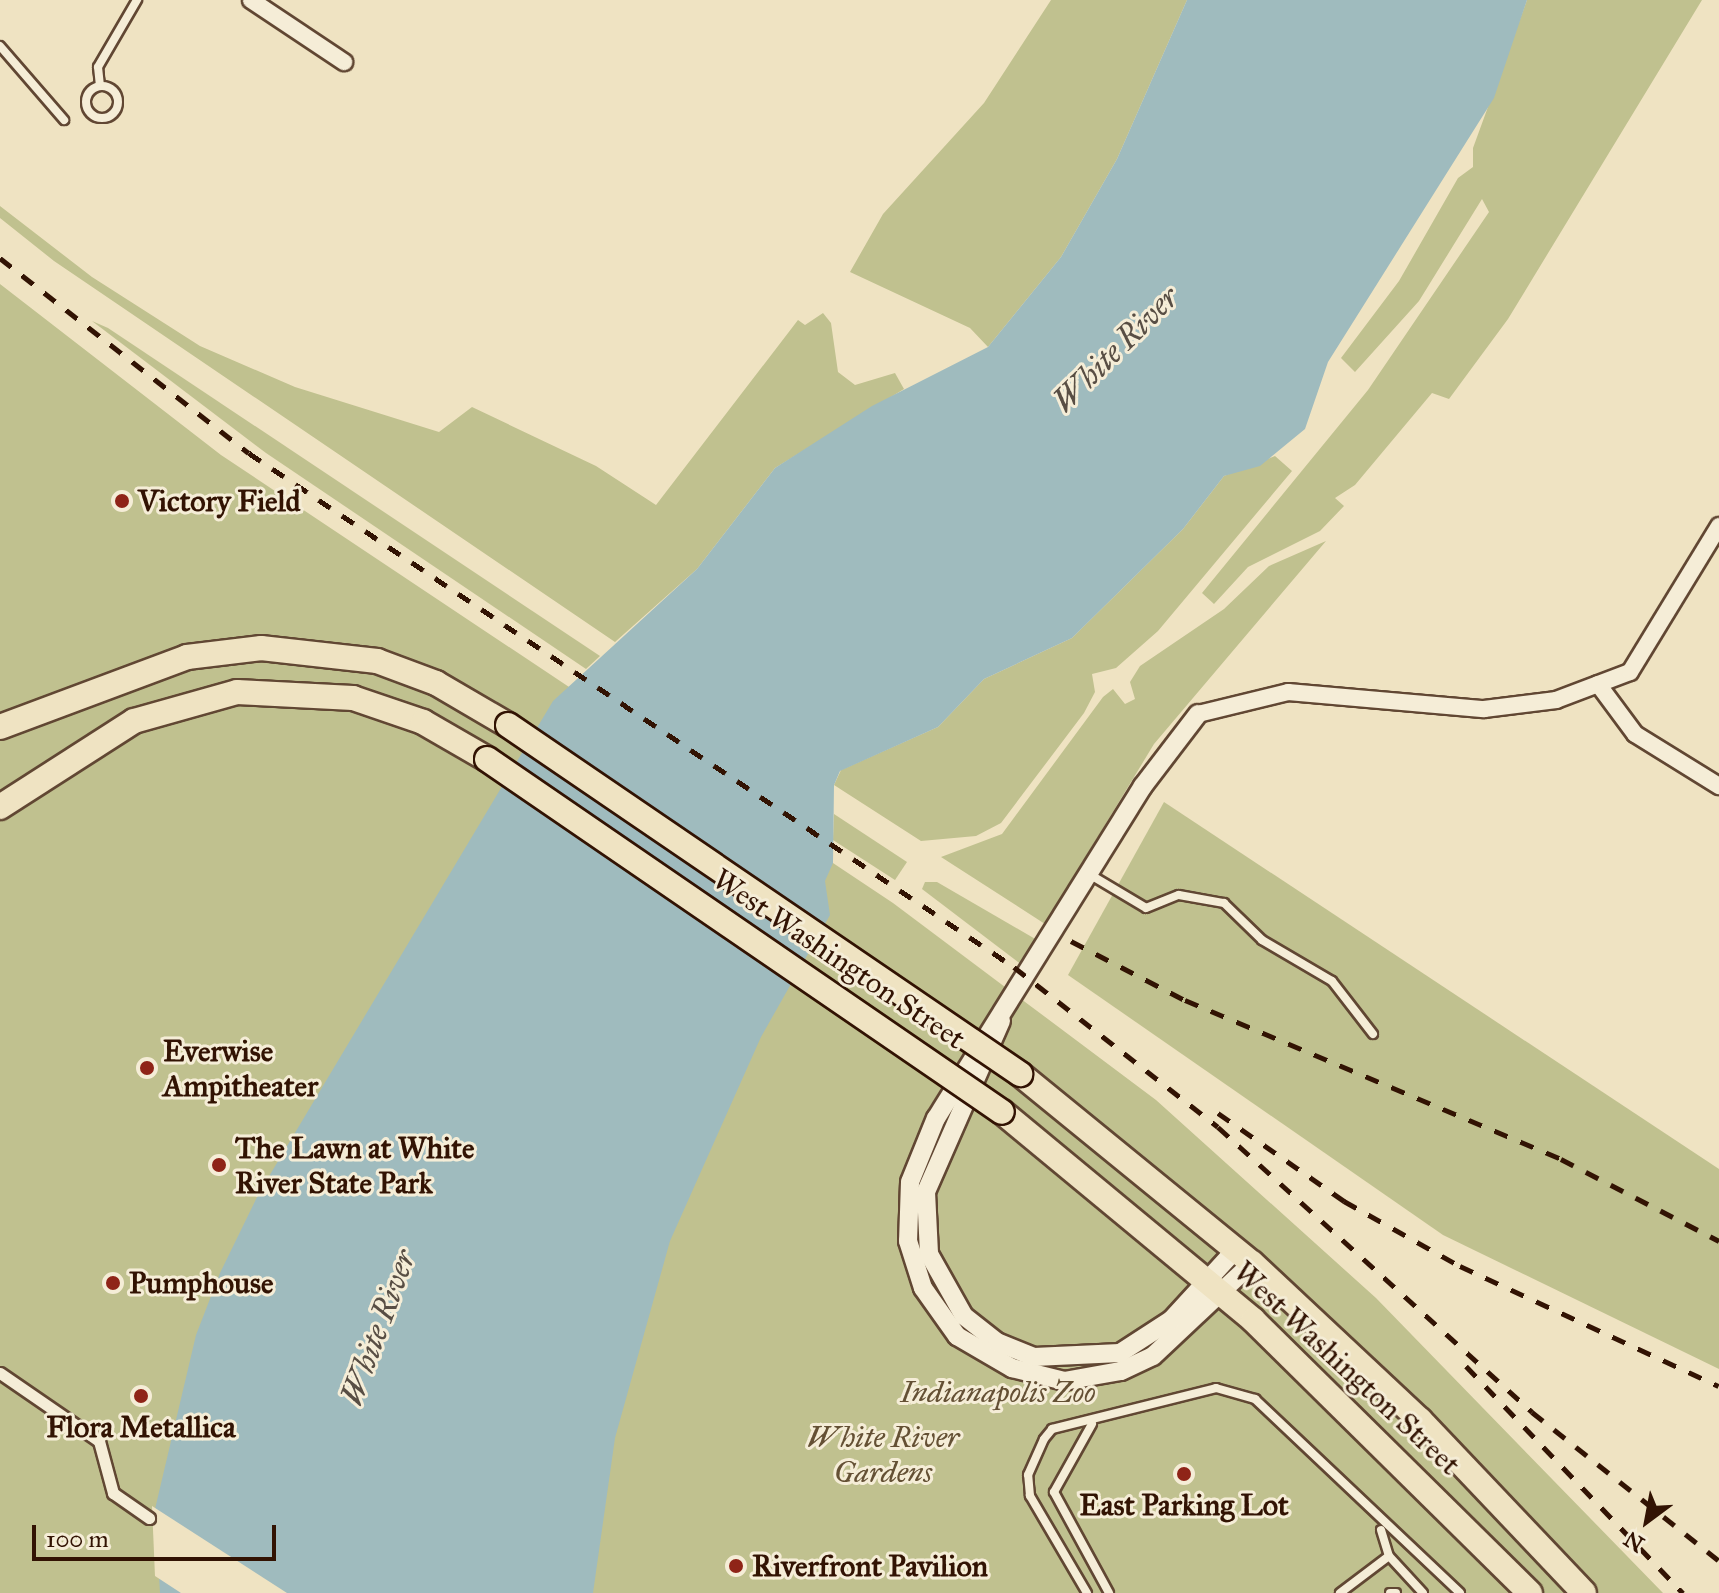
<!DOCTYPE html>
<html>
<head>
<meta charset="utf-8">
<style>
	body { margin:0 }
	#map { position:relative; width:1719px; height:1593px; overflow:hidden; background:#efe3c2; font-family:"IM FELL Great Primer",serif }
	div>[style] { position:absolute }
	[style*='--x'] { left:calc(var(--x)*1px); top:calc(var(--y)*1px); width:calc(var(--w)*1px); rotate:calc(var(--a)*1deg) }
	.green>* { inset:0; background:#c0c18f }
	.water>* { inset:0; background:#9fbbbe }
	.pier>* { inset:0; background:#efe3c2 }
	.roads { filter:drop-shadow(2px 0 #614733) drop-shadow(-2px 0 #614733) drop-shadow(0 2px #614733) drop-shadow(0 -2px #614733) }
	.service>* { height:8px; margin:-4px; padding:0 4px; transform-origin:4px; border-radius:4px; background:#f5edd7 }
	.service>.ring { margin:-4px; padding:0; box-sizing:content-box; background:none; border:8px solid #f5edd7; border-radius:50% }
	.pedestrian>* { height:11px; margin:-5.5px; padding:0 5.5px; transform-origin:5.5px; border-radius:5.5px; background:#f5edd7 }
	.minor>* { height:16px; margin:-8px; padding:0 8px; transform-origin:8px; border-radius:8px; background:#f5edd7 }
	.tertiary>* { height:18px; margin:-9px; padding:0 9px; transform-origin:9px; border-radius:9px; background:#f5edd7 }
	.primary>* { height:24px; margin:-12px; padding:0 12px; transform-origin:12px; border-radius:12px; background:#efe3c2 }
	.rail>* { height:5px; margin-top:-2.5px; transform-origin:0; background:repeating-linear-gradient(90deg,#321303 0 14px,transparent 0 28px) }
	.bridges { filter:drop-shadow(2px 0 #321303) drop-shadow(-2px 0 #321303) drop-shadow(0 2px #321303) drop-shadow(0 -2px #321303) }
	.primary-bridge>* { height:24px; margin:-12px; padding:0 12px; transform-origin:12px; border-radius:12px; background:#efe3c2 }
	.dots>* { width:22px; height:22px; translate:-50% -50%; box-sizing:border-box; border:4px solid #f5edd7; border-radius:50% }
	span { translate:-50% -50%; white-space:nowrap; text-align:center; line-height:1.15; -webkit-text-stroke:6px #f5edd7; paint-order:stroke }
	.poi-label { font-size:30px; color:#321303; font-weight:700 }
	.left { translate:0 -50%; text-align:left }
	.street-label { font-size:30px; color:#321303 }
	.park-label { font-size:30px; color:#645034; font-style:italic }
	.water-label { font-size:32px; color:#584e44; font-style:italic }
	.north { position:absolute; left:1607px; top:1481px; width:80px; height:80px; -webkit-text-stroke:6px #f5edd7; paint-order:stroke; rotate:212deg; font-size:22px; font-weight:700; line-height:32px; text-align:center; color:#321303 }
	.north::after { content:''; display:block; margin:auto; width:28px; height:36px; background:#321303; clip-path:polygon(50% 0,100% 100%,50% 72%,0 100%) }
	.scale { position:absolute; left:32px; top:1525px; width:244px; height:36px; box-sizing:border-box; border:4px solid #321303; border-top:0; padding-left:10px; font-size:24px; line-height:28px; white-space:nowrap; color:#321303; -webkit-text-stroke:6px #f5edd7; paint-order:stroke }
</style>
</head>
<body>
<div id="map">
	<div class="green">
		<i style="clip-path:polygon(1051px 0,1187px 0,1117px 159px,1061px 257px,988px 347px,970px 328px,850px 272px,883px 214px,984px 103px)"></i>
		<i style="clip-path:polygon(1527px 0,1702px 0,1508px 319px,1449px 399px,1432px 393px,1355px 485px,1335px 498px,1344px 506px,1320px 531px,1248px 567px,1214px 604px,1202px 593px,1368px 390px,1489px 212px,1482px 199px,1419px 301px,1355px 372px,1341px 358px,1399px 281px,1458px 178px,1473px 167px,1473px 148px)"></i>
		<i style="clip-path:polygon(0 206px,92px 277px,200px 346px,295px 387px,439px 432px,472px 407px,596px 466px,656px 505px,798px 320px,805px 325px,823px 313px,831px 323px,838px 372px,855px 385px,895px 373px,904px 389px,775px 468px,697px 569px,615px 642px,54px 261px,0 218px)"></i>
		<i style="clip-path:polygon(0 284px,221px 455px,893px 903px,1156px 1100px,1376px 1298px,1663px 1593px,0 1593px)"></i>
		<i style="clip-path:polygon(92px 321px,108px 328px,600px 656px,586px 669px,266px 453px)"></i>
		<i style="clip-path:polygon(1275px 456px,1292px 471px,1158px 631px,1116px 668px,1092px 674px,1095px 692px,1084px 713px,1001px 823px,976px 836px,921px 841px,834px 785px,841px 770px,938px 727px,984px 679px,1072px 638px,1183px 529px,1224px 476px)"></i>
		<i style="clip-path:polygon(1326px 541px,1154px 744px,1045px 924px,941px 857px,1002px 834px,1103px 697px,1113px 689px,1125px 704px,1135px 699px,1130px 682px,1140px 666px,1224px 609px,1269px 566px)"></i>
		<i style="clip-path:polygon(1164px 802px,1719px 1169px,1719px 1369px,1443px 1235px,1068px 975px)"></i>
		<i style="clip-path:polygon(834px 814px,907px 862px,895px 880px,833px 840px)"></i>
		<i style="clip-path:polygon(925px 882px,937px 882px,1037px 940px,1022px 965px,922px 889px)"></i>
	</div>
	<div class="water">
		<i style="clip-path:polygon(1187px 0,1527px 0,1494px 98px,1328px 362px,1305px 429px,1260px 466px,1224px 476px,1183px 529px,1072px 638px,984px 679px,938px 727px,840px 771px,834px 785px,833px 863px,825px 881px,830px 915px,761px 1037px,670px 1241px,615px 1438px,593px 1593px,160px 1593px,155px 1509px,196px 1335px,220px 1273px,259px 1193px,553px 701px,697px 569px,775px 468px,872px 406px,988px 347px,1061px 257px,1117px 159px)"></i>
	</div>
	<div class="pier">
		<i style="clip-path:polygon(152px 1506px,287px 1593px,181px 1593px,155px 1576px)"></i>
	</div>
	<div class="roads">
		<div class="service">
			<i style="--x:0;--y:46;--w:98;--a:49.1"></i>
			<i style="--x:100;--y:86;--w:19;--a:-96"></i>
			<i style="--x:98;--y:67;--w:78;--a:-59.8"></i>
			<i class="ring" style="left:86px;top:86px;width:24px;height:24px"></i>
			<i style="--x:1089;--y:874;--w:66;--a:30.8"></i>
			<i style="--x:1146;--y:908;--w:35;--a:-22"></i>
			<i style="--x:1179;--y:895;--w:46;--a:10.1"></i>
			<i style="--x:1224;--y:903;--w:53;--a:44.2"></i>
			<i style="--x:1262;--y:940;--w:81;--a:30.4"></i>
			<i style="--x:1332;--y:981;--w:67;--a:52.3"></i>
			<i style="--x:1092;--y:1424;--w:78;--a:119.2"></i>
			<i style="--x:1054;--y:1492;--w:115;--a:61.4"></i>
			<i style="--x:1381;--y:1530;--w:27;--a:73"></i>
			<i style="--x:1389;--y:1556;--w:50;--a:47.4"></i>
			<i style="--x:1087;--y:1593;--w:113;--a:-120.4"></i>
			<i style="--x:1030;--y:1496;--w:21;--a:-95"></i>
			<i style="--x:1028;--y:1475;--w:39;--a:-66"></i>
			<i style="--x:1044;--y:1439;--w:13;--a:-51"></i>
			<i style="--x:1052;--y:1429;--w:169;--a:-14"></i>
			<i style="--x:1216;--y:1388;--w:41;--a:15.8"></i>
			<i style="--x:1255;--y:1399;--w:282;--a:43.4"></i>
			<i style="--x:1340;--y:1593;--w:61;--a:-37.1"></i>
			<i style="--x:1390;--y:1593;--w:6;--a:0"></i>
		</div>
		<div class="pedestrian">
			<i style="--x:0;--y:1373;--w:120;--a:34.5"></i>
			<i style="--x:99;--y:1441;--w:54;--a:74.9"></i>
			<i style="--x:113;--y:1493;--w:44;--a:34.8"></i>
		</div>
		<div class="minor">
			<i style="--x:251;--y:0;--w:112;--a:33.7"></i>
			<i style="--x:1598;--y:684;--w:62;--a:53.5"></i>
			<i style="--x:1635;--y:734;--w:99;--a:31.8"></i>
			<i style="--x:1198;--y:714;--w:93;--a:-13.7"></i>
			<i style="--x:1288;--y:692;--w:197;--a:5"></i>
			<i style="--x:1484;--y:709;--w:73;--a:-7.1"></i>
			<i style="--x:1556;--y:700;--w:79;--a:-20.7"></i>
			<i style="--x:1630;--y:672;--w:171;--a:-58.6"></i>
		</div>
		<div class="tertiary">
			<i style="--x:1198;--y:714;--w:91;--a:127.4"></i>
			<i style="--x:1143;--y:786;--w:391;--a:121.9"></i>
			<i style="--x:936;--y:1118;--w:69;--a:112.1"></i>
			<i style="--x:910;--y:1182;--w:59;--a:91.9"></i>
			<i style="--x:908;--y:1241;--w:49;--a:72.3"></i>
			<i style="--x:923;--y:1288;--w:59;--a:54.7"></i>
			<i style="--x:957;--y:1336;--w:64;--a:30.2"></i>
			<i style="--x:1012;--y:1368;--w:54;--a:14"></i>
			<i style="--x:1064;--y:1381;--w:58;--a:-10"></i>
			<i style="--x:1121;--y:1371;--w:35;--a:-25"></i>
			<i style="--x:1153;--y:1356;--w:136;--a:-43.2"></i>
			<i style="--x:1001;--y:1021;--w:187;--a:113.7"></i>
			<i style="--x:926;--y:1192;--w:62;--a:87.2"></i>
			<i style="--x:929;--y:1254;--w:71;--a:60.6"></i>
			<i style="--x:964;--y:1316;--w:42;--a:38.2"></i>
			<i style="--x:997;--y:1342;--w:40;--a:22"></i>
			<i style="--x:1034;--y:1357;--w:86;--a:-2.7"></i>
			<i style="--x:1120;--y:1353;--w:61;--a:-32.9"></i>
			<i style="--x:1171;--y:1320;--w:96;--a:-47.5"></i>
		</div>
		<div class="primary">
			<i style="--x:0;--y:727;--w:200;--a:-20.5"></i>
			<i style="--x:187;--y:657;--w:75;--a:-6.9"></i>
			<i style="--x:261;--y:648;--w:117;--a:6.4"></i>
			<i style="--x:377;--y:661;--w:63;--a:20.4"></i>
			<i style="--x:436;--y:683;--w:83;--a:30.3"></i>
			<i style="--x:0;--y:807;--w:159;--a:-32.7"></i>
			<i style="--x:134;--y:721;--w:107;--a:-15.7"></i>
			<i style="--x:237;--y:692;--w:116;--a:3"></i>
			<i style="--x:353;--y:698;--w:74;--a:18.9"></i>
			<i style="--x:423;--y:722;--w:74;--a:30"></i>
			<i style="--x:1020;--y:1074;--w:299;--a:39.2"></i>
			<i style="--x:1252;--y:1263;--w:230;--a:43.1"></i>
			<i style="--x:1420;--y:1420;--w:238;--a:46.5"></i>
			<i style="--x:1002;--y:1112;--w:326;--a:39.6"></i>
			<i style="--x:1253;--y:1320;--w:389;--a:44.6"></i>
		</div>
	</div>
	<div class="rail">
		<i style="--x:0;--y:258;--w:316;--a:38.1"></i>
		<i style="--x:249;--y:453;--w:922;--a:33.9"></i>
		<i style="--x:1014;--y:967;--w:259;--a:38.1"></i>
		<i style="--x:1218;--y:1127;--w:424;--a:42.2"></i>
		<i style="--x:1532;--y:1412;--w:239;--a:38.5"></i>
		<i style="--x:1071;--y:941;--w:128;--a:27.4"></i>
		<i style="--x:1185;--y:1000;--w:408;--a:22.9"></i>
		<i style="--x:1561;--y:1159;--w:178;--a:27.4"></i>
		<i style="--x:1218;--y:1113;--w:154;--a:34.9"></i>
		<i style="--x:1344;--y:1201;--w:133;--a:29.3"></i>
		<i style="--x:1460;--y:1266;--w:285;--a:24.9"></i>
		<i style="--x:1466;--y:1366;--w:314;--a:46.3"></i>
	</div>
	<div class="bridges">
		<div class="primary-bridge">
			<i style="--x:508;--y:725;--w:620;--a:34.28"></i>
			<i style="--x:487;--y:759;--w:624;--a:34.43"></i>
		</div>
	</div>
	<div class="dots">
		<i style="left:122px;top:501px;background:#8f2418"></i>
		<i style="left:147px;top:1068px;background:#8f2418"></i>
		<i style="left:219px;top:1165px;background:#8f2418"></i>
		<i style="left:113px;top:1283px;background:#8f2418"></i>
		<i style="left:141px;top:1396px;background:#8f2418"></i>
		<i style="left:1184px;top:1474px;background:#8f2418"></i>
		<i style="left:736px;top:1566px;background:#8f2418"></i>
	</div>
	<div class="poi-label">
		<span class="left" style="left:138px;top:501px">Victory Field</span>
		<span class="left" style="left:163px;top:1068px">Everwise<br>Ampitheater</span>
		<span class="left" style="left:235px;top:1165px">The Lawn at White<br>River State Park</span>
		<span class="left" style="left:129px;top:1283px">Pumphouse</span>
		<span style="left:141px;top:1427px">Flora Metallica</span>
		<span style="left:1184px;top:1505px">East Parking Lot</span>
		<span class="left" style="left:752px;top:1566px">Riverfront Pavilion</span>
	</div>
	<div class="street-label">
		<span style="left:839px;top:959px;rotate:34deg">West Washington Street</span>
		<span style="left:1347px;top:1368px;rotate:43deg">West Washington Street</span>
	</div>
	<div class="park-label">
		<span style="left:998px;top:1392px">Indianapolis Zoo</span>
		<span style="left:883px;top:1454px">White River<br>Gardens</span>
	</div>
	<div class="water-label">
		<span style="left:1116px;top:350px;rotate:-45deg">White River</span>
		<span style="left:379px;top:1328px;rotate:-70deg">White River</span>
	</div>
	<div class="north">N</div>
	<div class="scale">100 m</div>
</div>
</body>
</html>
